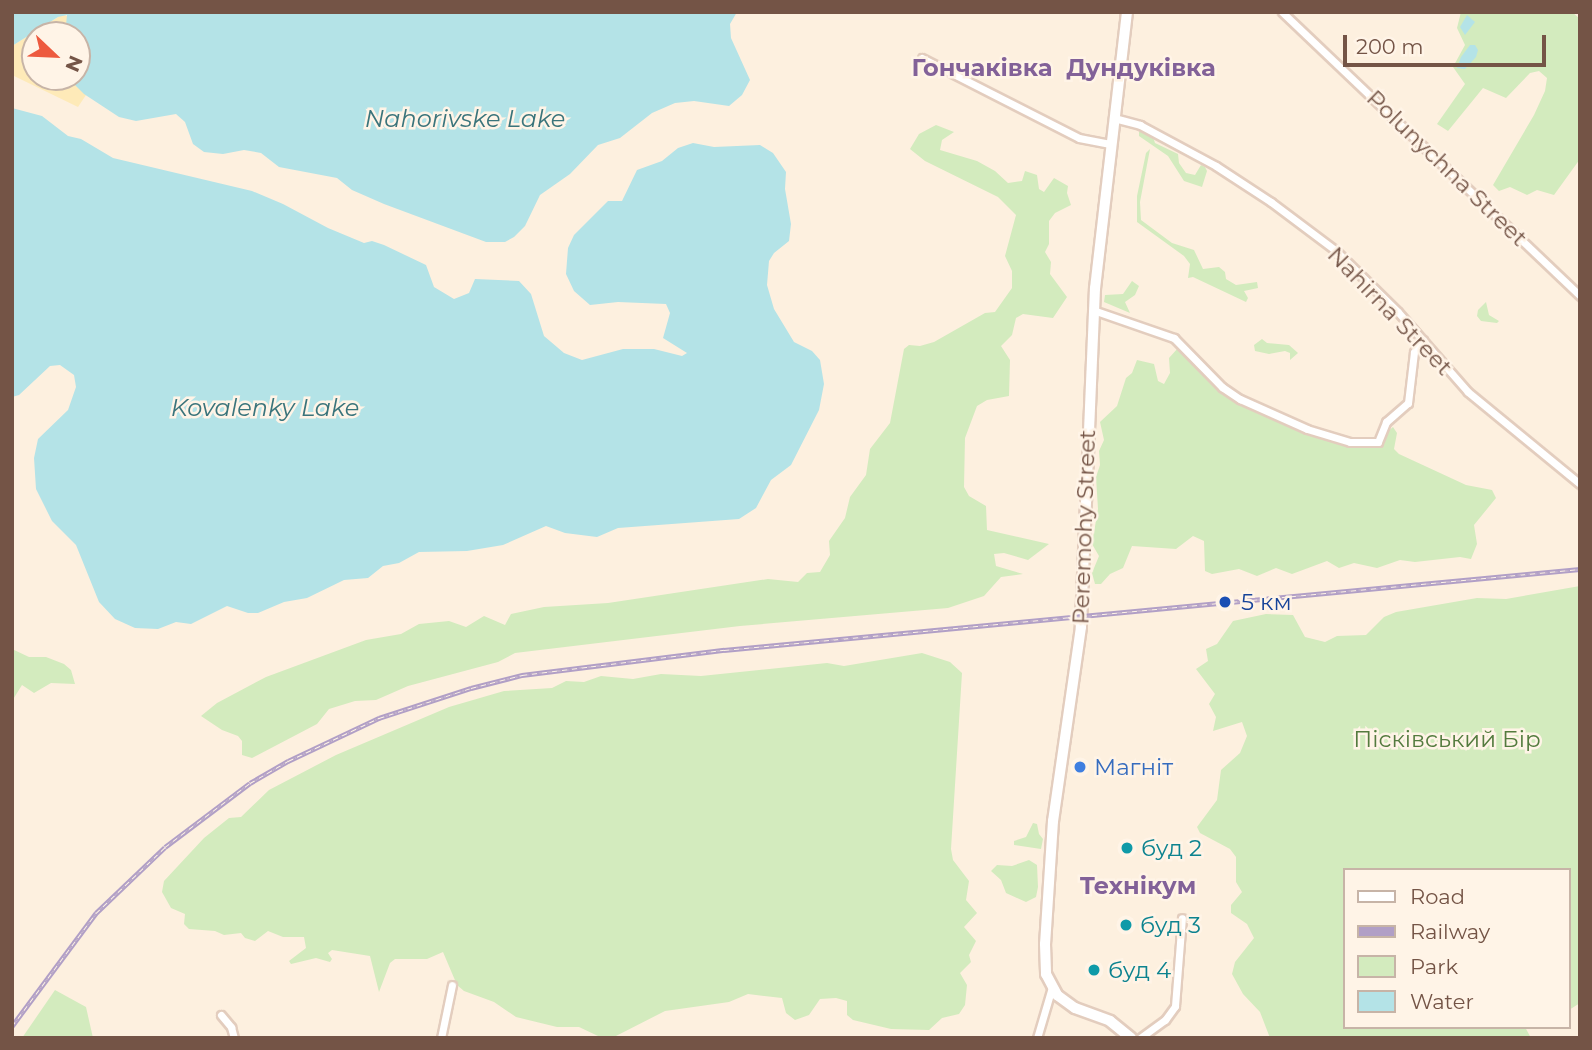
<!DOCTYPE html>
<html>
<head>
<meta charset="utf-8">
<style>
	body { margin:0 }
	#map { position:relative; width:1592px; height:1050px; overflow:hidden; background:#fdf0df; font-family:Montserrat,sans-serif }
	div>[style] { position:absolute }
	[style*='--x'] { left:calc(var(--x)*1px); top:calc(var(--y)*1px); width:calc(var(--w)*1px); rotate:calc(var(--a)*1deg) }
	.green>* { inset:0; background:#d3ebbe }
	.sand>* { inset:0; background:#feeab8 }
	.water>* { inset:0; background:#b4e3e7 }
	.roads { filter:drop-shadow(2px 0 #e3cdbe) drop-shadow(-2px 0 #e3cdbe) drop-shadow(0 2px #e3cdbe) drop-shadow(0 -2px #e3cdbe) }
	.street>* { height:7px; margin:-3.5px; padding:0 3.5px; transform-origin:3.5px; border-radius:3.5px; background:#fff }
	.secondary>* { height:10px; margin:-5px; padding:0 5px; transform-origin:5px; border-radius:5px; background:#fff }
	.rail>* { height:4.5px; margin-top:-2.25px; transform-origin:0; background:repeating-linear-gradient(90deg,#fff4e7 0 5px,#b19fc6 0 10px); box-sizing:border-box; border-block:2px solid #b19fc6 }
	.dots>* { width:19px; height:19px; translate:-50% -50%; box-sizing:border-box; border:4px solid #fff4e7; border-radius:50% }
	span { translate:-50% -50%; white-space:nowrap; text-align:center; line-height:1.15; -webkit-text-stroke:5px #fff4e7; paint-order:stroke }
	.street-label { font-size:23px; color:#745446 }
	.transit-label { font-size:23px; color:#164399 }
	.left { translate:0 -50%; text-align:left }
	.park-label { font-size:23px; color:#547b3e }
	.shop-label { font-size:23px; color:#366cbe }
	.culture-label { font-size:23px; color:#0d838f }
	.neighbourhood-label { font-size:24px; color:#826198; font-weight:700 }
	.water-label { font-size:24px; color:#3a747b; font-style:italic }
	.frame { position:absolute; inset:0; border:14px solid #745446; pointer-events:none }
	.legend { position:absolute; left:1343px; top:868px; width:228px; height:161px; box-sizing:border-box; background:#fff4e7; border:2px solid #c7b4a7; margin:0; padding:9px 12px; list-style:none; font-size:21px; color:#745446 }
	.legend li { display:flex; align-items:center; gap:14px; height:35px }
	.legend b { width:35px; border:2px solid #c7b4a7 }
	.north { position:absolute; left:21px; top:21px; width:70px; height:70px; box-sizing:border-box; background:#fff4e7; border:2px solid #c7b4a7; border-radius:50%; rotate:113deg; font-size:19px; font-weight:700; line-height:28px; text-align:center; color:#745446 }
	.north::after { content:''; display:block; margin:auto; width:24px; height:32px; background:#ed5a3f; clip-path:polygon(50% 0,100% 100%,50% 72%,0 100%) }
	.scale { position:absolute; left:1343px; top:35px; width:203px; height:32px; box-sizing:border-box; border:4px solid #745446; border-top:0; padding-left:9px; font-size:21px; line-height:24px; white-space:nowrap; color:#745446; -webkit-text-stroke:5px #fff4e7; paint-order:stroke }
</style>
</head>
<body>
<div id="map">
	<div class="green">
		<i style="clip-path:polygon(1461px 12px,1572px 12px,1580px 19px,1580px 159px,1554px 195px,1537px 190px,1527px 195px,1510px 187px,1499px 191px,1493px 185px,1534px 115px,1545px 91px,1547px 78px,1539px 71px,1530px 73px,1506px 98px,1483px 88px,1448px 131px,1437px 124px,1465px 84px,1453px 67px,1465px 45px,1457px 28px)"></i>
		<i style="clip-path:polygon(936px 125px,954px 132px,942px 140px,940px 150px,977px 161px,995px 171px,1008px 183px,1022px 181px,1025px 171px,1037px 175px,1039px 189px,1044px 192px,1054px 178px,1068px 186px,1067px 193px,1071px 205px,1055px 213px,1049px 221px,1049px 244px,1045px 252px,1051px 262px,1050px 274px,1067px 297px,1053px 318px,1023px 314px,1016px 318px,1012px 335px,1001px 346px,1010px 360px,1009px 396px,987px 400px,977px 406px,965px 438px,964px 487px,969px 496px,986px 506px,987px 530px,1049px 544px,1028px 560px,1004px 553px,994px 554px,996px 566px,1023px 574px,1001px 577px,984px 596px,948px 608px,740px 626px,515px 653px,498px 662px,408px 686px,376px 700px,355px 701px,329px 709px,317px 724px,252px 758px,242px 755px,242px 741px,238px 736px,222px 730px,201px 716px,217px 703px,266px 677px,366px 640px,401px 634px,419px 624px,449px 621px,466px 627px,484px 616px,505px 625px,511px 614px,544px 607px,608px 603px,768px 579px,798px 582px,807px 573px,820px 572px,830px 555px,829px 541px,845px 518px,850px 497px,866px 475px,870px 449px,890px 423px,904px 349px,909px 345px,920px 346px,934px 342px,985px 313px,995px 312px,1012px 288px,1012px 271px,1005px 256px,1016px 215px,998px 197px,925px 161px,910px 149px,919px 134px)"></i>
		<i style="clip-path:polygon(1143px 130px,1152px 134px,1155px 143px,1178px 154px,1179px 163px,1186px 173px,1195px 175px,1201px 165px,1205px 167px,1207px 171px,1202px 187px,1184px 181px,1168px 156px,1139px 136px,1139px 132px)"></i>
		<i style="clip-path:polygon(1150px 149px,1140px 202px,1141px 220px,1172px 243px,1194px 250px,1203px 269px,1219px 267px,1225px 272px,1226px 279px,1236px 285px,1257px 282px,1258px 288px,1244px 291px,1248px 298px,1246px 302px,1193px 277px,1188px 278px,1190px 264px,1184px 256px,1137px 222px,1137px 196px,1146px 153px)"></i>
		<i style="clip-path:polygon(1132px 281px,1139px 286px,1135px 295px,1125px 302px,1130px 313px,1104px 302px,1105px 295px,1123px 294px)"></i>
		<i style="clip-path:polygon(1486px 302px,1489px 315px,1499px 321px,1497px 323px,1481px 321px,1477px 316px,1478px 310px)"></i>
		<i style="clip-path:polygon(1262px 339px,1267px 343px,1289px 345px,1298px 353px,1290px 360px,1290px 353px,1285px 351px,1269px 354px,1255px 351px,1254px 345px)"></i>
		<i style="clip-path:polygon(1178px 348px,1208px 378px,1277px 412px,1298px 427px,1373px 444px,1393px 427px,1397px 433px,1394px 449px,1399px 454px,1466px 485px,1492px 490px,1496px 498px,1474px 525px,1477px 544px,1471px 559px,1460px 557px,1415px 562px,1400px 560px,1377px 568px,1354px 563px,1339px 568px,1327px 561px,1292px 574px,1276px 568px,1257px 576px,1239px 569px,1212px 574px,1205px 571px,1204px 541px,1193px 536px,1176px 549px,1132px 546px,1123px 568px,1110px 574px,1101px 584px,1095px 584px,1092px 573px,1099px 556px,1092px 544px,1098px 509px,1096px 477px,1100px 465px,1099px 451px,1104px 440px,1100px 422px,1117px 406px,1126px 378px,1132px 373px,1137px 360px,1154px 364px,1158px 381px,1164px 384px,1170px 373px,1169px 358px)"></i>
		<i style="clip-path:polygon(1580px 586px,1580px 1003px,1569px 1010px,1569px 870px,1345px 870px,1345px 1027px,1525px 1027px,1531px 1038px,1270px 1038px,1260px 1012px,1243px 994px,1232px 974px,1235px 962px,1254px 938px,1247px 924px,1231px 913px,1231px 905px,1242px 892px,1236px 882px,1236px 857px,1230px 849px,1200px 833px,1197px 827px,1217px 800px,1221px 770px,1240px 753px,1247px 736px,1242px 722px,1213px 731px,1216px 717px,1209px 704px,1215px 694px,1196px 669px,1208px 661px,1206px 649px,1217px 644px,1233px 621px,1266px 614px,1293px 615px,1305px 637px,1325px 642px,1337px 636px,1366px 635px,1384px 617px,1396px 612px,1477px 598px,1506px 599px)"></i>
		<i style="clip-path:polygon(12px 649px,29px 657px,46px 657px,64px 664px,71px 670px,75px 684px,51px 683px,34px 693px,22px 685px,12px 701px)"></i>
		<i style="clip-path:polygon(922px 653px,950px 662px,962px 673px,951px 849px,953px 860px,969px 881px,966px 900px,977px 913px,964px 927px,976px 941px,969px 955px,971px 962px,960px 973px,967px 985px,965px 1005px,959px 1014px,942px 1018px,929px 1030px,891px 1029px,853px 1020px,847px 1015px,847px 1001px,836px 998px,820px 999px,809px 1015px,795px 1020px,786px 1013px,782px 998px,748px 994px,729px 1002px,665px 1011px,614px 1037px,598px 1036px,579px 1027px,557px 1027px,516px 1017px,494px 1002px,464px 991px,457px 985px,443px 952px,427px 959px,395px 959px,390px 963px,379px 992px,370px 956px,332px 950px,328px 953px,332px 959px,330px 962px,316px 958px,291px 964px,289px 961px,306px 948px,304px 937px,283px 937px,268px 931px,255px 941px,245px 938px,241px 933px,224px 935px,215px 931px,189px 929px,184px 924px,185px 914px,171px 908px,162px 892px,164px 881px,204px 838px,229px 818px,241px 817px,269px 790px,336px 755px,449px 707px,504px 691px,552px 688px,566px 681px,584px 682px,601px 676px,633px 679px,661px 674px,701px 676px,827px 663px,844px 666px)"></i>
		<i style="clip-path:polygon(1033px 823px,1037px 824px,1039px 834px,1043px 839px,1041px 849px,1014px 845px,1014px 841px,1026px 837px)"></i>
		<i style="clip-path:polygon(1029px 860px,1037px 865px,1038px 887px,1036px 897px,1026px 902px,1006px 893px,1001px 880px,991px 871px,997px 865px,1012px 866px)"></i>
		<i style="clip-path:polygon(55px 990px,86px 1007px,93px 1038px,22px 1038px)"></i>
	</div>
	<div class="sand">
		<i style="clip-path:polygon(63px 14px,68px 17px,65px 35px,35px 35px,35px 77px,67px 77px,86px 95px,78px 107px,12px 75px,12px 46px)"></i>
	</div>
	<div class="water">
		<i style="clip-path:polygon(12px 12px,737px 12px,730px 24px,731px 38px,750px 80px,742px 95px,729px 106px,694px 101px,675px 103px,652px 113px,620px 138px,598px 145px,570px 174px,540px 195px,525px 226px,514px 237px,505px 242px,486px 242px,384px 204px,352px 190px,337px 178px,279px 167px,261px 153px,244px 150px,223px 154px,204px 152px,193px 144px,185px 122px,176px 114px,136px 121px,119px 117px,84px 94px,67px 77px,77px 77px,77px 35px,65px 35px,67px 15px,58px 17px,12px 46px)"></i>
		<i style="clip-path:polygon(1467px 15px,1475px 22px,1465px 35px,1460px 27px)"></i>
		<i style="clip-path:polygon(1475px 45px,1478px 50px,1476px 57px,1465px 69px,1457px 68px,1461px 57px,1470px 45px)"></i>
		<i style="clip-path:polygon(12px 108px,42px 116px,68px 136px,81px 139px,113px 158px,252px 191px,283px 204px,328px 228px,364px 243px,372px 241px,384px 245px,426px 265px,434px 287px,454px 299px,469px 293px,475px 279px,519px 281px,531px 294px,544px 336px,564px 353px,582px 360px,623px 349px,654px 349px,682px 356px,687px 353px,663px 338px,670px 313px,666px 304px,618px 302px,590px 305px,574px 291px,566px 274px,568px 248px,574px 235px,608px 201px,622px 201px,637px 170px,662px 161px,678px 148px,693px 143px,714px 147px,760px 145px,773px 153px,786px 172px,785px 189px,791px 224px,789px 241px,774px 253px,769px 261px,767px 285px,774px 309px,794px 342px,812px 351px,820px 360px,824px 384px,819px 410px,791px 465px,771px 480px,756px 508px,739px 519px,618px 528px,597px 537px,565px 533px,546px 526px,503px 545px,467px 551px,419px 552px,399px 563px,383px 566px,368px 578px,344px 580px,307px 598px,284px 602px,258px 613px,248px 613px,227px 606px,191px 624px,176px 622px,158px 629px,135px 628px,115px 619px,99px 602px,76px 545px,52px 521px,36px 489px,34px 458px,38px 439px,68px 410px,76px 387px,74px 375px,60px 365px,50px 366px,19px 395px,12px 397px)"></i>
	</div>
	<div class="roads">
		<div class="street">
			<i style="--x:1282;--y:12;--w:412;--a:43.6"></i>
			<i style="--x:922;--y:58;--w:176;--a:27"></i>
			<i style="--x:1079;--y:138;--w:33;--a:11"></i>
			<i style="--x:1114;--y:118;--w:27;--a:15"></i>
			<i style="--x:1140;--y:125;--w:86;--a:28.3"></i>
			<i style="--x:1216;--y:166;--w:66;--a:33.2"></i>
			<i style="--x:1271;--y:202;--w:80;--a:36.9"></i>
			<i style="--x:1335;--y:250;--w:88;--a:44.5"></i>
			<i style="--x:1398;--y:312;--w:106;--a:48.8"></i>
			<i style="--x:1468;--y:392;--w:145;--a:39.4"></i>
			<i style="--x:1093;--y:310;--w:86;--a:19.1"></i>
			<i style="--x:1174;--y:338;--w:69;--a:45.6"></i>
			<i style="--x:1222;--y:387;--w:22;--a:34"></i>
			<i style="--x:1240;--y:399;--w:73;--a:24.1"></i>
			<i style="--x:1307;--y:429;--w:45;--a:16.8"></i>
			<i style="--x:1350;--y:442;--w:28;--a:0"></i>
			<i style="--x:1378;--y:442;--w:22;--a:-68"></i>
			<i style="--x:1386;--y:422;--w:29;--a:-41"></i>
			<i style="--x:1408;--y:403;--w:51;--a:-83.3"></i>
			<i style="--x:1414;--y:352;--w:15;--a:-53"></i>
			<i style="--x:221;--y:1015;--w:16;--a:50"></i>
			<i style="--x:231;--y:1027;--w:11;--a:75"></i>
			<i style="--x:441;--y:1038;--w:54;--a:-78.3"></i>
			<i style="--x:1037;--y:1038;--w:53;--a:-73.6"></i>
			<i style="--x:1140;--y:1038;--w:31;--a:-36"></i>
			<i style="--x:1165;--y:1020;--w:17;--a:-54"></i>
			<i style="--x:1175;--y:1006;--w:88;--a:-85.5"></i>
		</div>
		<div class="secondary">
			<i style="--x:1127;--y:12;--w:278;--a:96.6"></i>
			<i style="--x:1095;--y:288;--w:339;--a:92.4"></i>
			<i style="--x:1081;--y:627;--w:196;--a:98.2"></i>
			<i style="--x:1053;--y:821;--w:123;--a:93.7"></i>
			<i style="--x:1045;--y:944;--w:30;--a:88"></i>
			<i style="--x:1046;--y:974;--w:24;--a:62"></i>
			<i style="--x:1057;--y:995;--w:22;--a:36"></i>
			<i style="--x:1075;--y:1008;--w:37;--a:20"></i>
			<i style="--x:1110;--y:1021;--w:27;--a:39"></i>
		</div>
	</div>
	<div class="rail">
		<i style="--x:12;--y:1026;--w:141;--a:-53.4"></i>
		<i style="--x:96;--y:913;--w:95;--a:-43.7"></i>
		<i style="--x:165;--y:847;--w:106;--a:-37"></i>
		<i style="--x:250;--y:783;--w:44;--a:-30.1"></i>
		<i style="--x:288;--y:761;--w:101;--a:-25.3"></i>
		<i style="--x:379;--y:718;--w:97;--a:-18.1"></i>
		<i style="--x:471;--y:688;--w:53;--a:-14.3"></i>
		<i style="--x:522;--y:675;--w:204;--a:-7.1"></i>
		<i style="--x:724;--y:650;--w:860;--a:-5.41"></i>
	</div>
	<div class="dots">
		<i style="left:1225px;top:602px;background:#1a4fb4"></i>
		<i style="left:1080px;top:767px;background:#3f7fe0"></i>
		<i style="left:1127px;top:848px;background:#0f9aa8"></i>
		<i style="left:1126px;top:925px;background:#0f9aa8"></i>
		<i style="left:1094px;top:970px;background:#0f9aa8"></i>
	</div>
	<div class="street-label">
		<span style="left:1447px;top:168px;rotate:44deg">Polunychna Street</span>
		<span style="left:1390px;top:311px;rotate:46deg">Nahirna Street</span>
		<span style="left:1084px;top:527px;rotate:-88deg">Peremohy Street</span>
	</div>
	<div class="transit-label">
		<span class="left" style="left:1241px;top:602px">5 км</span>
	</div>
	<div class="park-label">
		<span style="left:1447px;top:739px">Пісківський Бір</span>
	</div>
	<div class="shop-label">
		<span class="left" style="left:1094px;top:767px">Магніт</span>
	</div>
	<div class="culture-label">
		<span class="left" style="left:1141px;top:848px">буд 2</span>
		<span class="left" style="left:1140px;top:925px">буд 3</span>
		<span class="left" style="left:1108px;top:970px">буд 4</span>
	</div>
	<div class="neighbourhood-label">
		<span style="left:982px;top:68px">Гончаківка</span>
		<span style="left:1141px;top:68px">Дундуківка</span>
		<span style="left:1138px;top:886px">Технікум</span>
	</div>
	<div class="water-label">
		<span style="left:465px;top:119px">Nahorivske Lake</span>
		<span style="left:265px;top:408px">Kovalenky Lake</span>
	</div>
	<div class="frame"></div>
	<ul class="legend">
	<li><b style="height:9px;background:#fff"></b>Road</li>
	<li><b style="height:9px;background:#b19fc6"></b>Railway</li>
	<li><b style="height:19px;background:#d3ebbe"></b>Park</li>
	<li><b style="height:19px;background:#b4e3e7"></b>Water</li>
	</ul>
	<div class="north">N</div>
	<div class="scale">200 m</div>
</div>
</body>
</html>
